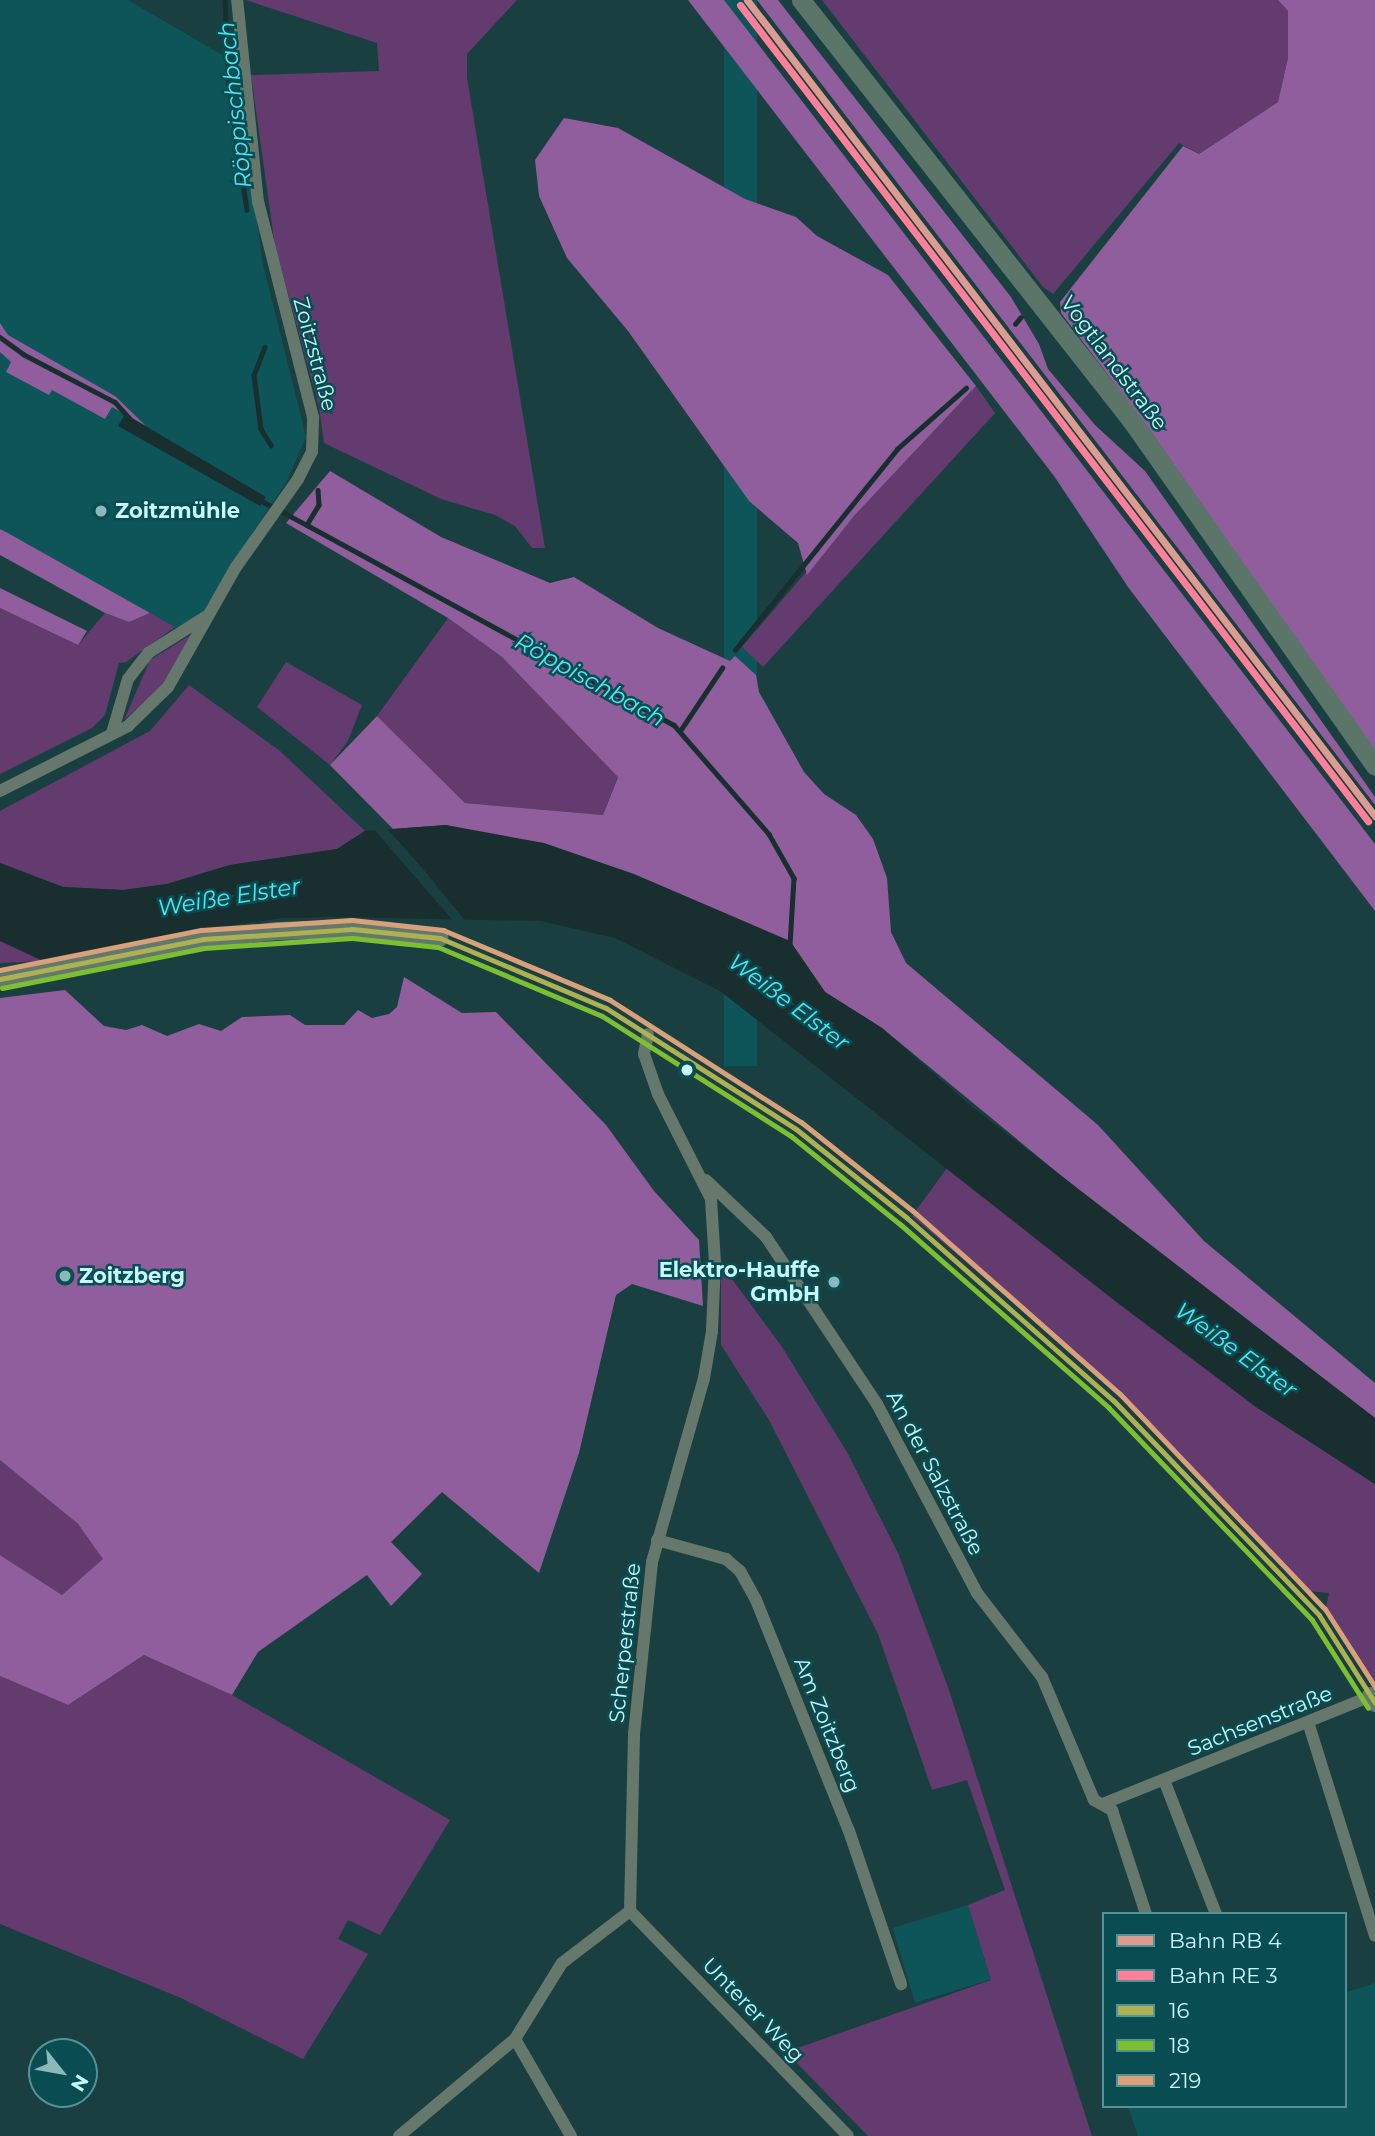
<!DOCTYPE html>
<html>
<head>
<meta charset="utf-8">
<style>
	body { margin:0 }
	#map { position:relative; width:1375px; height:2136px; overflow:hidden; background:#1a3f41; font-family:Montserrat,sans-serif }
	div>[style] { position:absolute }
	[style*='--x'] { left:calc(var(--x)*1px); top:calc(var(--y)*1px); width:calc(var(--w)*1px); rotate:calc(var(--a)*1deg) }
	.built>* { inset:0; background:#0e555a; transform-origin:0 0 }
	.green>* { inset:0; background:#633b6e }
	.forest>* { inset:0; background:#905e9c }
	.water>* { inset:0; background:#182e2f }
	.pier>* { inset:0; background:#1a3f41 }
	.stream>* { height:4.5px; margin:-2.25px; padding:0 2.25px; transform-origin:2.25px; border-radius:2.25px; background:#182e2f }
	.minor>* { height:12px; margin:-6px; padding:0 6px; transform-origin:6px; border-radius:6px; background:#66786b }
	.secondary>* { height:18px; margin:-9px; padding:0 9px; transform-origin:9px; border-radius:9px; background:#61796c }
	.primary>* { height:19px; margin:-9.5px; padding:0 9.5px; transform-origin:9.5px; border-radius:9.5px; background:#5b7669 }
	.bus-1>* { height:5px; margin:-2.5px; padding:0 2.5px; transform-origin:2.5px; border-radius:2.5px; background:#aeb151 }
	.bus-2>* { height:5px; margin:-2.5px; padding:0 2.5px; transform-origin:2.5px; border-radius:2.5px; background:#7ebf31 }
	.bus-3>* { height:5px; margin:-2.5px; padding:0 2.5px; transform-origin:2.5px; border-radius:2.5px; background:#d9a179 }
	.rail-1>* { height:7px; margin:-3.5px; padding:0 3.5px; transform-origin:3.5px; border-radius:3.5px; background:#dc9c92 }
	.rail-2>* { height:7px; margin:-3.5px; padding:0 3.5px; transform-origin:3.5px; border-radius:3.5px; background:#ff8098 }
	.dots>* { width:19px; height:19px; translate:-50% -50%; box-sizing:border-box; border:4px solid #094d52; border-radius:50% }
	span { translate:-50% -50%; white-space:nowrap; text-align:center; line-height:1.15; -webkit-text-stroke:5px #094d52; paint-order:stroke }
	.street-label { font-size:21px; color:#c6f9fd }
	.poi-label { font-size:21px; color:#c6f9fd; font-weight:700 }
	.left { translate:0 -50%; text-align:left }
	.right { translate:-100% -50%; text-align:right }
	.water-label { font-size:23px; color:#50e6f2; font-style:italic }
	.legend { position:absolute; left:1102px; top:1912px; width:245px; height:196px; box-sizing:border-box; background:#094d52; border:2px solid #559296; margin:0; padding:9px 12px; list-style:none; font-size:21px; color:#c6f9fd }
	.legend li { display:flex; align-items:center; gap:14px; height:35px }
	.legend b { width:35px; border:2px solid #559296 }
	.north { position:absolute; left:28px; top:2038px; width:70px; height:70px; box-sizing:border-box; background:#094d52; border:2px solid #559296; border-radius:50%; rotate:121deg; font-size:19px; font-weight:700; line-height:28px; text-align:center; color:#c6f9fd }
	.north::after { content:''; display:block; margin:auto; width:24px; height:32px; background:#8ab8bb; clip-path:polygon(50% 0,100% 100%,50% 72%,0 100%) }
</style>
</head>
<body>
<div id="map">
	<div class="built">
		<i style="clip-path:polygon(0 0,128px 0,236px 63px,263px 265px,306px 437px,286px 483px,252px 533px,207px 616px,180px 630px,0 529px)"></i>
		<i style="left:724px;top:0;width:33px;height:1066px"></i>
		<i style="left:968px;top:1905px;width:78px;height:79px;rotate:73deg"></i>
		<i style="clip-path:polygon(1375px 1983px,1375px 2136px,1138px 2136px,1128px 2106px,1345px 2106px,1345px 1993px)"></i>
	</div>
	<div class="green">
		<i style="clip-path:polygon(246px 0,517px 0,467px 54px,467px 78px,545px 548px,532px 548px,515px 526px,495px 515px,441px 499px,324px 443px,319px 407px,275px 246px,251px 75px,379px 71px,377px 43px)"></i>
		<i style="clip-path:polygon(822px 0,1278px 0,1288px 11px,1288px 58px,1278px 102px,1199px 154px,1179px 143px,1053px 294px,1043px 287px)"></i>
		<i style="clip-path:polygon(976px 386px,995px 413px,763px 667px,742px 647px,854px 516px)"></i>
		<i style="clip-path:polygon(0 608px,78px 645px,105px 613px,129px 622px,150px 613px,175px 627px,126px 662px,119px 663px,105px 715px,92px 728px,0 774px)"></i>
		<i style="clip-path:polygon(448px 618px,502px 657px,618px 776px,603px 815px,465px 803px,377px 716px)"></i>
		<i style="clip-path:polygon(192px 634px,161px 687px,124px 720px,150px 660px)"></i>
		<i style="clip-path:polygon(286px 662px,362px 705px,348px 741px,330px 765px,257px 707px)"></i>
		<i style="clip-path:polygon(189px 685px,280px 751px,365px 831px,337px 849px,230px 865px,167px 884px,123px 890px,63px 887px,0 863px,0 811px,150px 731px)"></i>
		<i style="clip-path:polygon(0 940px,11px 944px,43px 961px,0 963px)"></i>
		<i style="clip-path:polygon(947px 1168px,1256px 1407px,1375px 1484px,1375px 1684px,1326px 1607px,1329px 1593px,1306px 1591px,1124px 1397px,912px 1216px)"></i>
		<i style="clip-path:polygon(721px 1264px,782px 1347px,847px 1452px,898px 1553px,949px 1690px,1092px 2136px,868px 2136px,786px 2052px,991px 1980px,968px 1905px,1005px 1890px,967px 1780px,932px 1790px,878px 1634px,769px 1420px,721px 1345px)"></i>
		<i style="clip-path:polygon(0 1460px,78px 1524px,104px 1559px,62px 1595px,0 1555px)"></i>
		<i style="clip-path:polygon(144px 1655px,232px 1695px,450px 1820px,380px 1935px,348px 1920px,338px 1939px,368px 1954px,303px 2059px,181px 1998px,0 1924px,0 1676px,68px 1705px)"></i>
	</div>
	<div class="forest">
		<i style="clip-path:polygon(688px 0,724px 0,1375px 844px,1375px 911px,1128px 587px,1054px 476px)"></i>
		<i style="clip-path:polygon(757px 0,778px 0,1011px 297px,1039px 344px,1048px 369px,1095px 425px,1145px 471px,1375px 797px,1375px 805px)"></i>
		<i style="clip-path:polygon(1278px 0,1375px 0,1375px 752px,1149px 429px,1061px 313px,1060px 302px,1183px 146px,1199px 154px,1278px 102px,1288px 58px,1288px 11px)"></i>
		<i style="clip-path:polygon(564px 118px,618px 128px,745px 199px,796px 217px,817px 236px,888px 275px,976px 386px,854px 516px,807px 575px,798px 543px,749px 501px,628px 331px,567px 258px,539px 196px,535px 160px)"></i>
		<i style="clip-path:polygon(0 323px,8px 335px,115px 396px,146px 426px,112px 407px,105px 419px,52px 390px,49px 395px,6px 372px,11px 362px,0 352px)"></i>
		<i style="clip-path:polygon(330px 471px,441px 537px,550px 583px,574px 577px,658px 628px,730px 661px,735px 656px,756px 675px,759px 692px,804px 772px,824px 794px,856px 815px,873px 839px,887px 878px,891px 932px,906px 963px,1098px 1125px,1204px 1241px,1375px 1383px,1375px 1418px,1109px 1215px,882px 1028px,825px 992px,790px 941px,446px 825px,393px 829px,330px 765px,377px 716px,465px 803px,603px 815px,618px 777px,502px 657px,448px 618px,286px 523px)"></i>
		<i style="clip-path:polygon(0 529px,6px 532px,150px 613px,129px 622px,105px 613px,0 555px)"></i>
		<i style="clip-path:polygon(0 588px,87px 631px,78px 645px,0 608px)"></i>
		<i style="clip-path:polygon(404px 977px,462px 1013px,496px 1012px,606px 1125px,654px 1191px,699px 1240px,703px 1306px,632px 1284px,616px 1295px,579px 1453px,539px 1573px,442px 1492px,391px 1542px,422px 1574px,391px 1606px,367px 1575px,258px 1652px,232px 1695px,144px 1655px,68px 1705px,0 1676px,0 1555px,62px 1595px,103px 1559px,78px 1524px,0 1460px,0 998px,65px 990px,104px 1026px,126px 1030px,142px 1025px,167px 1036px,199px 1024px,221px 1031px,242px 1017px,290px 1015px,305px 1025px,344px 1025px,358px 1010px,372px 1018px,389px 1014px,397px 1007px)"></i>
	</div>
	<div class="water">
		<i style="clip-path:polygon(125px 414px,266px 497px,260px 506px,118px 426px)"></i>
		<i style="clip-path:polygon(446px 825px,544px 843px,634px 874px,790px 941px,825px 992px,882px 1028px,971px 1106px,1375px 1418px,1375px 1484px,1256px 1407px,1115px 1301px,720px 991px,615px 938px,541px 921px,336px 917px,283px 918px,192px 931px,43px 961px,0 941px,0 863px,63px 887px,123px 890px,167px 884px,230px 865px,337px 849px,365px 831px)"></i>
	</div>
	<div class="pier">
		<i style="clip-path:polygon(385px 826px,424px 870px,467px 923px,454px 922px,372px 827px)"></i>
	</div>
	<div class="stream">
		<i style="--x:225;--y:0;--w:87;--a:87.4"></i>
		<i style="--x:229;--y:87;--w:124;--a:81.7"></i>
		<i style="--x:1015;--y:324;--w:8;--a:-50"></i>
		<i style="--x:0;--y:337;--w:29;--a:36"></i>
		<i style="--x:23;--y:354;--w:104;--a:27.6"></i>
		<i style="--x:115;--y:402;--w:27;--a:48"></i>
		<i style="--x:265;--y:347;--w:30;--a:111"></i>
		<i style="--x:254;--y:375;--w:54;--a:82.6"></i>
		<i style="--x:261;--y:429;--w:19;--a:58"></i>
		<i style="--x:318;--y:490;--w:15;--a:86"></i>
		<i style="--x:319;--y:505;--w:23;--a:121"></i>
		<i style="--x:307;--y:525;--w:418;--a:28.6"></i>
		<i style="--x:674;--y:725;--w:145;--a:48.9"></i>
		<i style="--x:769;--y:834;--w:51;--a:60.4"></i>
		<i style="--x:794;--y:878;--w:67;--a:93.4"></i>
		<i style="--x:260;--y:500;--w:53;--a:28"></i>
		<i style="--x:735;--y:650;--w:258;--a:-51.1"></i>
		<i style="--x:897;--y:449;--w:92;--a:-41.5"></i>
		<i style="--x:680;--y:731;--w:76;--a:-56.3"></i>
	</div>
	<div class="minor">
		<i style="--x:112;--y:733;--w:56;--a:-73.5"></i>
		<i style="--x:128;--y:679;--w:33;--a:-52"></i>
		<i style="--x:148;--y:653;--w:70;--a:-32.1"></i>
		<i style="--x:0;--y:791;--w:144;--a:-26.9"></i>
		<i style="--x:128;--y:726;--w:56;--a:-44.3"></i>
		<i style="--x:168;--y:687;--w:138;--a:-60.5"></i>
		<i style="--x:236;--y:567;--w:108;--a:-54.8"></i>
		<i style="--x:298;--y:479;--w:31;--a:-63"></i>
		<i style="--x:312;--y:451;--w:34;--a:-88"></i>
		<i style="--x:313;--y:417;--w:222;--a:-104.3"></i>
		<i style="--x:258;--y:202;--w:203;--a:-95.9"></i>
		<i style="--x:706;--y:1180;--w:83;--a:43.5"></i>
		<i style="--x:766;--y:1237;--w:201;--a:56.4"></i>
		<i style="--x:877;--y:1404;--w:214;--a:62.1"></i>
		<i style="--x:977;--y:1593;--w:106;--a:52.3"></i>
		<i style="--x:1042;--y:1677;--w:134;--a:67.1"></i>
		<i style="--x:1094;--y:1800;--w:21;--a:29"></i>
		<i style="--x:1112;--y:1810;--w:109;--a:71.9"></i>
		<i style="--x:657;--y:1540;--w:72;--a:15.4"></i>
		<i style="--x:726;--y:1559;--w:18;--a:41"></i>
		<i style="--x:740;--y:1571;--w:33;--a:61"></i>
		<i style="--x:756;--y:1600;--w:249;--a:68.1"></i>
		<i style="--x:849;--y:1831;--w:162;--a:71.2"></i>
		<i style="--x:1308;--y:1722;--w:224;--a:72.6"></i>
		<i style="--x:1164;--y:1780;--w:144;--a:68.8"></i>
		<i style="--x:1105;--y:1803;--w:287;--a:-21.9"></i>
		<i style="--x:630;--y:1911;--w:313;--a:45.9"></i>
		<i style="--x:515;--y:2039;--w:112;--a:60"></i>
		<i style="--x:399;--y:2136;--w:151;--a:-39.9"></i>
		<i style="--x:515;--y:2039;--w:89;--a:-58.3"></i>
		<i style="--x:562;--y:1963;--w:86;--a:-37.4"></i>
		<i style="--x:630;--y:1911;--w:177;--a:-88.7"></i>
		<i style="--x:634;--y:1734;--w:173;--a:-84"></i>
		<i style="--x:652;--y:1562;--w:191;--a:-74.2"></i>
		<i style="--x:704;--y:1378;--w:48;--a:-80.3"></i>
		<i style="--x:712;--y:1331;--w:68;--a:-87.5"></i>
		<i style="--x:715;--y:1263;--w:64;--a:-93.6"></i>
		<i style="--x:711;--y:1199;--w:118;--a:-116.8"></i>
		<i style="--x:658;--y:1094;--w:42;--a:-109.3"></i>
		<i style="--x:644;--y:1054;--w:20;--a:-79"></i>
	</div>
	<div class="secondary">
		<i style="--x:0;--y:979;--w:207;--a:-11.1"></i>
		<i style="--x:203;--y:939;--w:75;--a:-6.1"></i>
		<i style="--x:278;--y:931;--w:74;--a:-1.5"></i>
		<i style="--x:352;--y:929;--w:88;--a:5.8"></i>
		<i style="--x:1371;--y:1696;--w:8;--a:60"></i>
	</div>
	<div class="primary">
		<i style="--x:801;--y:0;--w:534;--a:51.84"></i>
		<i style="--x:1131;--y:420;--w:423;--a:54.8"></i>
	</div>
	<div class="bus-1">
		<i style="--x:0;--y:979;--w:207;--a:-11.1"></i>
		<i style="--x:203;--y:939;--w:149;--a:-3.8"></i>
		<i style="--x:352;--y:929;--w:88;--a:5.8"></i>
		<i style="--x:440;--y:938;--w:180;--a:22.9"></i>
		<i style="--x:606;--y:1008;--w:225;--a:32.5"></i>
		<i style="--x:796;--y:1129;--w:142;--a:38.7"></i>
		<i style="--x:907;--y:1218;--w:276;--a:41.5"></i>
		<i style="--x:1114;--y:1401;--w:296;--a:46.2"></i>
		<i style="--x:1319;--y:1615;--w:104;--a:57.5"></i>
	</div>
	<div class="bus-2">
		<i style="--x:2;--y:988;--w:206;--a:-11.2"></i>
		<i style="--x:204;--y:948;--w:148;--a:-3.9"></i>
		<i style="--x:352;--y:938;--w:86;--a:6"></i>
		<i style="--x:438;--y:947;--w:178;--a:22.8"></i>
		<i style="--x:602;--y:1016;--w:224;--a:32.4"></i>
		<i style="--x:791;--y:1136;--w:141;--a:39"></i>
		<i style="--x:901;--y:1225;--w:276;--a:41.3"></i>
		<i style="--x:1108;--y:1407;--w:295;--a:46.2"></i>
		<i style="--x:1312;--y:1620;--w:104;--a:57.5"></i>
	</div>
	<div class="bus-3">
		<i style="--x:0;--y:970;--w:205;--a:-11.3"></i>
		<i style="--x:201;--y:930;--w:151;--a:-3.8"></i>
		<i style="--x:352;--y:920;--w:92;--a:6.3"></i>
		<i style="--x:443;--y:930;--w:181;--a:22.7"></i>
		<i style="--x:610;--y:1000;--w:227;--a:32.6"></i>
		<i style="--x:801;--y:1122;--w:143;--a:38.5"></i>
		<i style="--x:913;--y:1211;--w:276;--a:41.5"></i>
		<i style="--x:1120;--y:1394;--w:297;--a:46.4"></i>
		<i style="--x:1325;--y:1609;--w:93;--a:57.3"></i>
	</div>
	<div class="rail-1">
		<i style="--x:747;--y:0;--w:1030;--a:52.42"></i>
	</div>
	<div class="rail-2">
		<i style="--x:740;--y:5;--w:1030;--a:52.42"></i>
	</div>
	<div class="dots">
		<i style="left:101px;top:511px;background:#8ab8bb"></i>
		<i style="left:687px;top:1070px;background:#c6f9fd"></i>
		<i style="left:65px;top:1276px;background:#8ab8bb"></i>
		<i style="left:834px;top:1282px;background:#8ab8bb"></i>
	</div>
	<div class="street-label">
		<span style="left:315px;top:354px;rotate:75deg">Zoitzstraße</span>
		<span style="left:1114px;top:363px;rotate:53deg">Vogtlandstraße</span>
		<span style="left:935px;top:1473px;rotate:62deg">An der Salzstraße</span>
		<span style="left:625px;top:1643px;rotate:-84deg">Scherperstraße</span>
		<span style="left:1260px;top:1721px;rotate:-22deg">Sachsenstraße</span>
		<span style="left:827px;top:1725px;rotate:68deg">Am Zoitzberg</span>
		<span style="left:753px;top:2010px;rotate:46deg">Unterer Weg</span>
	</div>
	<div class="poi-label">
		<span class="left" style="left:115px;top:511px">Zoitzmühle</span>
		<span class="right" style="left:820px;top:1282px">Elektro-Hauffe<br>GmbH</span>
		<span class="left" style="left:79px;top:1276px">Zoitzberg</span>
	</div>
	<div class="water-label">
		<span style="left:235px;top:105px;rotate:-96deg">Röppischbach</span>
		<span style="left:590px;top:680px;rotate:29deg">Röppischbach</span>
		<span style="left:229px;top:897px;rotate:-9deg">Weiße Elster</span>
		<span style="left:789px;top:1002px;rotate:37deg">Weiße Elster</span>
		<span style="left:1236px;top:1350px;rotate:36deg">Weiße Elster</span>
	</div>
	<ul class="legend">
	<li><b style="height:9px;background:#dc9c92"></b>Bahn RB 4</li>
	<li><b style="height:9px;background:#ff8098"></b>Bahn RE 3</li>
	<li><b style="height:9px;background:#aeb151"></b>16</li>
	<li><b style="height:9px;background:#7ebf31"></b>18</li>
	<li><b style="height:9px;background:#d9a179"></b>219</li>
	</ul>
	<div class="north">N</div>
</div>
</body>
</html>
